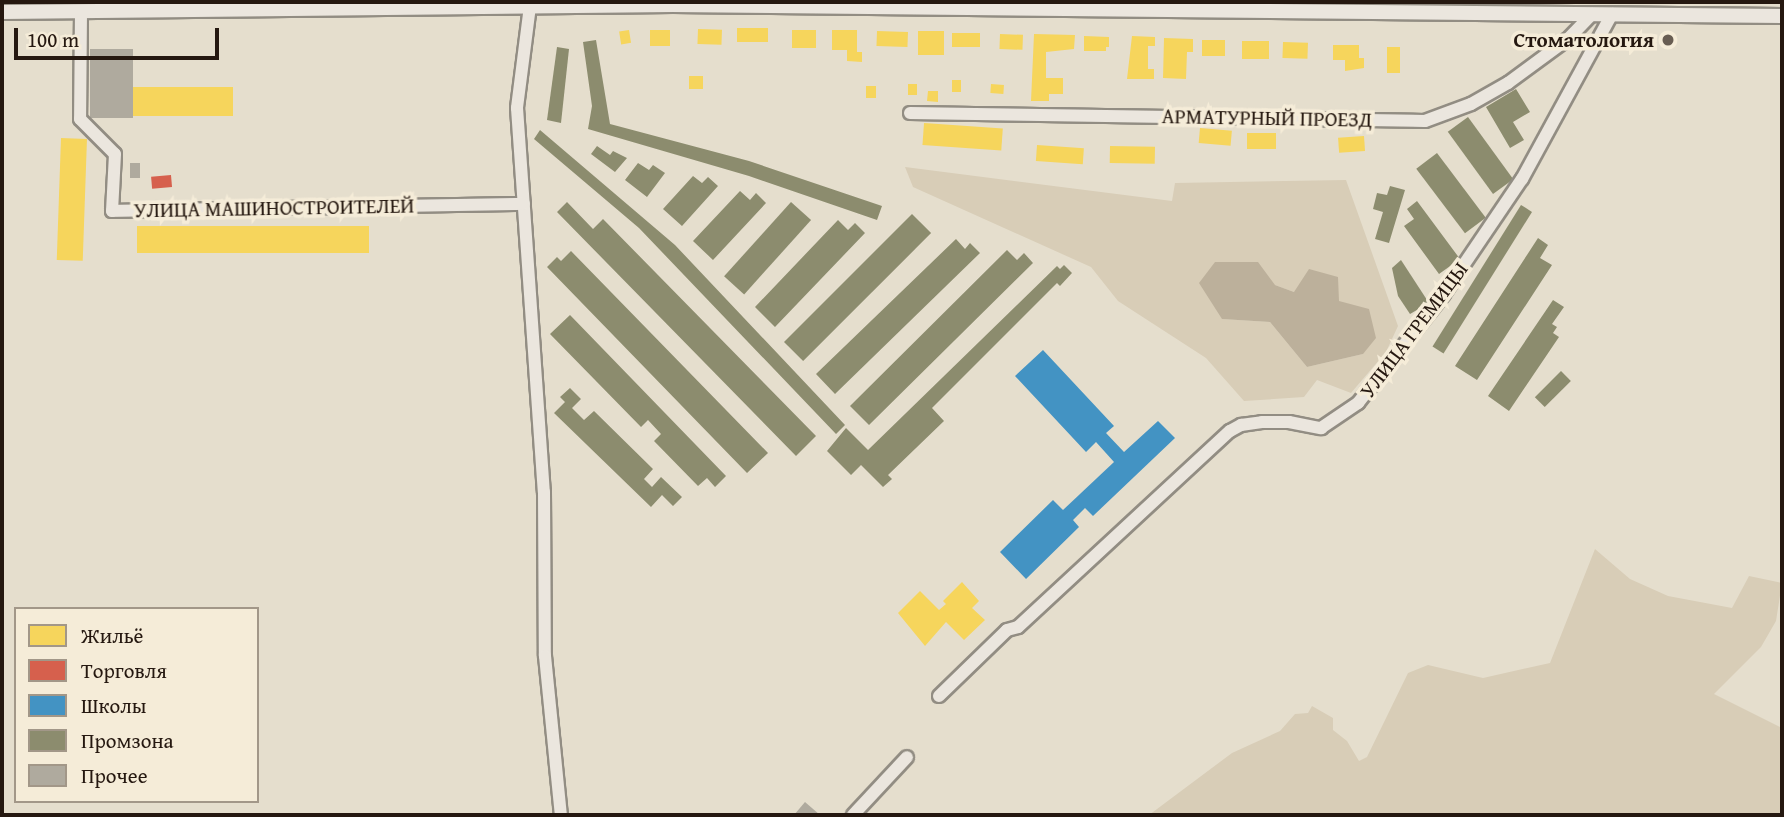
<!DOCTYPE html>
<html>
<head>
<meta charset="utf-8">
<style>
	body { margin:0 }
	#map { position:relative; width:1784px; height:817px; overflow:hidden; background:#e5decd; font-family:"Gentium Book Plus",serif }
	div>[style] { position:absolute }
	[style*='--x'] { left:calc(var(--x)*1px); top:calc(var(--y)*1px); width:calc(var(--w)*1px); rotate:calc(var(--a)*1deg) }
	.green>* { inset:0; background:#d8cdb7 }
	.water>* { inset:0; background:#bcb09b }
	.homes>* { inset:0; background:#f6d55c; transform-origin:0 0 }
	.shops>* { inset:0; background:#d6604d; transform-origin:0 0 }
	.schools>* { inset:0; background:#4393c3 }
	.industry>* { inset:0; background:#8c8c6e; transform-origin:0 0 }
	.building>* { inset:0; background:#afaa9e; transform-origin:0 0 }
	.round { border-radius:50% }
	.roads { filter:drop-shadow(2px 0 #928d83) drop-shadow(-2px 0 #928d83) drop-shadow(0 2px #928d83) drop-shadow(0 -2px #928d83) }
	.minor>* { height:12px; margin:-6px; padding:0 6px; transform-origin:6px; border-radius:6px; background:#ebe6de }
	.tertiary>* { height:14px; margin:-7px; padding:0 7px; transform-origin:7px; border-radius:7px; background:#ebe6de }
	.dots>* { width:19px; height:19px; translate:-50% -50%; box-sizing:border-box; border:4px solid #f5ecd8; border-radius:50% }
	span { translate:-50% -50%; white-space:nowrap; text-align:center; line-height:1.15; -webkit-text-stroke:7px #f5ecd8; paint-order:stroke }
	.poi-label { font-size:21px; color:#251810; font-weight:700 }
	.right { translate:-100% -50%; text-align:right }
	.street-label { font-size:21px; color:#251810 }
	.frame { position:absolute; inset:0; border:4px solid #251810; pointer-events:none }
	.legend { position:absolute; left:14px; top:607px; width:245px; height:196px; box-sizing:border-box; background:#f5ecd8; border:2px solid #a29788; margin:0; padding:9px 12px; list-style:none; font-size:21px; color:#251810 }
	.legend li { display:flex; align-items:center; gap:14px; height:35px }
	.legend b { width:35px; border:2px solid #a29788 }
	.scale { position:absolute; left:14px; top:28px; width:205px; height:32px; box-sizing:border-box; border:4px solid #251810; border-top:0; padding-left:9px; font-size:21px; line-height:24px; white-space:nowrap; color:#251810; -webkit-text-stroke:5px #f5ecd8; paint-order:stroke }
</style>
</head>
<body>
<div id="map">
	<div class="green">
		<i style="clip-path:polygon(evenodd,905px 167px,1172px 201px,1175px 183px,1346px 180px,1398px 326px,1386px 352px,1351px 393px,1317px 380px,1304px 397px,1244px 401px,1206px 358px,1118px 301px,1091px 267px,913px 187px,905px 167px,1275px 285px,1294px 292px,1363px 354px,1307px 367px,1270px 322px,1222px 319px,1275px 285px)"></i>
		<i style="clip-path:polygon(1595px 549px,1630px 579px,1668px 596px,1732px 608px,1749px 576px,1782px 583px,1776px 621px,1761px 647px,1714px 694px,1782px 728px,1782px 815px,1149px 815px,1232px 753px,1280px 731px,1295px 714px,1308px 713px,1312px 706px,1333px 718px,1333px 730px,1347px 741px,1359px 761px,1367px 757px,1408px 673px,1428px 665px,1483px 678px,1550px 663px)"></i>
	</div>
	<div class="water">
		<i style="clip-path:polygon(1215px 262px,1258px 262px,1275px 285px,1294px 292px,1309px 269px,1338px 277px,1339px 301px,1369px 309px,1376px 338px,1363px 354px,1307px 367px,1270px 322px,1222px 319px,1199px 283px)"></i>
	</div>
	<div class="homes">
		<i style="left:737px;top:28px;width:31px;height:14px"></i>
		<i style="left:698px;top:29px;width:24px;height:15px;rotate:2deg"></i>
		<i style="left:629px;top:30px;width:13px;height:10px;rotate:81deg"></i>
		<i style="left:650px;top:30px;width:20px;height:16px"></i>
		<i style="left:792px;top:30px;width:24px;height:18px"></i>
		<i style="clip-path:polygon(832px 30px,857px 30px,857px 52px,862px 52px,862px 62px,847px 61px,847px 50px,832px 50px)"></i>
		<i style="left:877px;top:31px;width:31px;height:15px;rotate:2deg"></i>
		<i style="left:918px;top:31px;width:26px;height:24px"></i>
		<i style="left:952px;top:33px;width:28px;height:14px"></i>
		<i style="left:1000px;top:34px;width:23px;height:15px;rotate:2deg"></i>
		<i style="clip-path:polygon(1034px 34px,1075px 35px,1074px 49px,1046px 52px,1046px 78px,1063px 78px,1063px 94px,1049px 94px,1049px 101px,1031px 101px)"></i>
		<i style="clip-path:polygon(1084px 36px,1109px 37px,1109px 47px,1106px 47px,1106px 51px,1084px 51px)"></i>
		<i style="clip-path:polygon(1132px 36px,1155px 37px,1155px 46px,1148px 46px,1148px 69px,1154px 69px,1154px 79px,1127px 79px)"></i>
		<i style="clip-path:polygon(1164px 38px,1193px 39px,1193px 52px,1187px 52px,1186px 79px,1163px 78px)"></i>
		<i style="left:1202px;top:40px;width:23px;height:16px"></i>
		<i style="left:1242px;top:41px;width:27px;height:18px"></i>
		<i style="left:1283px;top:42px;width:25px;height:16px;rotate:2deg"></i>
		<i style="clip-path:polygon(1333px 45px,1359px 45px,1359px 58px,1364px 58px,1364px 68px,1345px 71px,1345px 60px,1333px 60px)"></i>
		<i style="left:1387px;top:47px;width:13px;height:26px"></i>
		<i style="left:689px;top:76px;width:14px;height:13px"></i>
		<i style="left:952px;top:80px;width:9px;height:12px"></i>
		<i style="left:908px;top:84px;width:9px;height:11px"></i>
		<i style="left:991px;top:84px;width:13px;height:9px;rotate:4deg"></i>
		<i style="left:866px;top:86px;width:10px;height:12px"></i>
		<i style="left:133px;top:87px;width:100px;height:29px"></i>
		<i style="clip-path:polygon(928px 91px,938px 91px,938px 102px,927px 101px)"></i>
		<i style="left:924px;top:123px;width:79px;height:22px;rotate:4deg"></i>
		<i style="left:1200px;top:128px;width:32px;height:15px;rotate:5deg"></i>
		<i style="left:1276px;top:133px;width:16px;height:29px;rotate:90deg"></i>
		<i style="left:1364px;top:136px;width:15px;height:26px;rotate:86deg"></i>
		<i style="left:61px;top:138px;width:26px;height:122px;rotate:2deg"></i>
		<i style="left:1037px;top:145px;width:47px;height:16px;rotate:4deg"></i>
		<i style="left:1110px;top:146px;width:45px;height:17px;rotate:1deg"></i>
		<i style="left:369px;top:226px;width:27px;height:232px;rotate:90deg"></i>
		<i style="clip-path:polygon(962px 582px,979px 601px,972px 608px,985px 620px,964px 640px,946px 622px,925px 646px,898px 613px,920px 591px,939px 610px,946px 604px,943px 601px)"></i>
	</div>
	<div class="shops">
		<i style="left:171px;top:175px;width:12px;height:20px;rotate:85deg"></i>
	</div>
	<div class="schools">
		<i style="clip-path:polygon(1043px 350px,1114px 426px,1106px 433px,1124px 452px,1158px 421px,1175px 438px,1093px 516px,1085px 508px,1073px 520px,1079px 527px,1026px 579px,1000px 552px,1053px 500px,1063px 510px,1114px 462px,1096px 442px,1086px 452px,1015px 376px)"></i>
	</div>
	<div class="industry">
		<i style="clip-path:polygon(596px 40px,610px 124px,749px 161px,882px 206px,877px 220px,749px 176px,588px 129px,592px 106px,583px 42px)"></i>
		<i style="clip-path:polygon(557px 47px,569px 49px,561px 123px,547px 120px)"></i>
		<i style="clip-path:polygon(1516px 89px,1530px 112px,1513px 122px,1524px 140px,1510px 148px,1486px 107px)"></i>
		<i style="left:1468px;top:117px;width:77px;height:25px;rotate:54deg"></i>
		<i style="clip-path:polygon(540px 130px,675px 245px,845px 425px,836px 434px,639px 228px,534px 139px)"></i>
		<i style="clip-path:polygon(597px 146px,610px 155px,613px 151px,627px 158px,615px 172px,591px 154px)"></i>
		<i style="left:1437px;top:153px;width:81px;height:26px;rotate:53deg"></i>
		<i style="clip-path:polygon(638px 163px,649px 170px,653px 165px,665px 173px,647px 197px,625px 180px)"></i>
		<i style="clip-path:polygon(693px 176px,702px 183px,708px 177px,718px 186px,682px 226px,663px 209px)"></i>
		<i style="clip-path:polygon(1390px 186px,1405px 190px,1389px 243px,1375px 239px,1383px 212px,1373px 209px,1377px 193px,1387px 195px)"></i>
		<i style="clip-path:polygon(740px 191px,750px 200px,756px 193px,766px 203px,713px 260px,693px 241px)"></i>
		<i style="clip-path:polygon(1417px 201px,1460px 259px,1439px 274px,1404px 226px,1414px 219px,1407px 209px)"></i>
		<i style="clip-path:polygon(567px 202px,593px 229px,603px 219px,816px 436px,796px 456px,557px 212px)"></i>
		<i style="left:791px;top:202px;width:27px;height:100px;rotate:42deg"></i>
		<i style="left:1521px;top:205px;width:13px;height:167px;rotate:32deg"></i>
		<i style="left:912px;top:214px;width:27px;height:181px;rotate:45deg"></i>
		<i style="clip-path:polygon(838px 220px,848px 230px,855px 223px,865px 233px,775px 327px,755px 307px)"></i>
		<i style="clip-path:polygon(1538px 238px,1548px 245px,1540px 258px,1552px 265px,1477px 380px,1455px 366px)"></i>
		<i style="clip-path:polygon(956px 239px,965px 249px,970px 243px,980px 253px,835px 394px,816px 374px)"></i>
		<i style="clip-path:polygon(1007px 250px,1017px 260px,1024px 253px,1033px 263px,869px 425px,850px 406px)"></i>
		<i style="clip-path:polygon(571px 251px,768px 453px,747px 473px,547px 267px,557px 257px,561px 261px)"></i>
		<i style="clip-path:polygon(1401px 260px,1429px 303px,1410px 314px,1398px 296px,1392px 268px)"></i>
		<i style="clip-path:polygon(1064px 265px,1072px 273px,1060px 286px,1057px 283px,932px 408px,944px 421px,888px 475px,892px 479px,883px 487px,861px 465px,851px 475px,827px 451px,846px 428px,868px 450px,1057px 266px,1060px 269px)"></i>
		<i style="clip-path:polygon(1553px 300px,1564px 307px,1552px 324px,1557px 327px,1553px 333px,1559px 337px,1509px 411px,1488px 396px)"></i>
		<i style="clip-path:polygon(570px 315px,726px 476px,715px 487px,707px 478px,698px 486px,654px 441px,661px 434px,648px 420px,641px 427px,550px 334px)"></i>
		<i style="left:1561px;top:371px;width:14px;height:37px;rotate:45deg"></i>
		<i style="clip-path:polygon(570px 388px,581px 399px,572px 408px,584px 420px,594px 411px,653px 469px,644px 479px,652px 487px,661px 477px,682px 497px,673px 506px,662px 495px,651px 507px,554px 413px,565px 402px,560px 397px)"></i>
	</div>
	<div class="building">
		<i class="round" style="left:1662px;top:34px;width:12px;height:12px"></i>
		<i style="left:90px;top:49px;width:43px;height:69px"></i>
		<i style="left:130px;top:163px;width:10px;height:15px"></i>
		<i style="clip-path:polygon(805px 802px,820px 815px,794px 815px)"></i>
	</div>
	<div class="roads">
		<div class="minor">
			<i style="--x:530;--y:6;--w:103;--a:97.3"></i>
			<i style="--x:517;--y:108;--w:385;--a:86"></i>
			<i style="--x:544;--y:492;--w:164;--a:89.7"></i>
			<i style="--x:545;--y:656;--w:160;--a:84.3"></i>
			<i style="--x:81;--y:12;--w:107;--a:90.5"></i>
			<i style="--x:80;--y:119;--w:49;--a:45"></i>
			<i style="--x:115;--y:154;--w:57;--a:93"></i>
			<i style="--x:112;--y:211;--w:412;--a:-1"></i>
			<i style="--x:910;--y:113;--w:515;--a:0.89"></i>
			<i style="--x:1425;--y:121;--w:49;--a:-20.3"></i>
			<i style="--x:1471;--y:104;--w:43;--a:-29.6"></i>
			<i style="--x:1508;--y:83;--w:74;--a:-36.3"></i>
			<i style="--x:1568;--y:39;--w:35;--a:-46"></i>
			<i style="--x:939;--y:696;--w:95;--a:-44.1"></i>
			<i style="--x:1007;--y:630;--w:11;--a:-15"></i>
			<i style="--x:1018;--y:627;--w:289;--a:-42.8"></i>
			<i style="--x:1230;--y:431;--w:13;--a:-29"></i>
			<i style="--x:1241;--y:425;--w:21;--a:-8"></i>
			<i style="--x:1262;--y:422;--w:27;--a:0"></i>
			<i style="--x:1289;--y:422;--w:33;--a:11"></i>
			<i style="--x:1321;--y:428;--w:45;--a:-34"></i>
			<i style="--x:1358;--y:403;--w:139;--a:-51.7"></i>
			<i style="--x:1444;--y:294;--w:139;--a:-55.9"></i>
			<i style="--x:1522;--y:179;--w:188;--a:-61.4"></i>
			<i style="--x:853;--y:815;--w:79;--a:-47"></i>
		</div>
		<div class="tertiary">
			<i style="--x:2;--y:12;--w:671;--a:-0.6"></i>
			<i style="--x:673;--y:5;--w:1109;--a:0.57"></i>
		</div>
	</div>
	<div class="dots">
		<i style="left:1668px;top:40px;background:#685d52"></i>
	</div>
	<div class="poi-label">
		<span class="right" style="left:1654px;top:40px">Стоматология</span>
	</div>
	<div class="street-label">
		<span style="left:1267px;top:118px;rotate:1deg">АРМАТУРНЫЙ ПРОЕЗД</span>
		<span style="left:274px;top:208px;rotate:-1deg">УЛИЦА МАШИНОСТРОИТЕЛЕЙ</span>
		<span style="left:1414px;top:330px;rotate:-53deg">УЛИЦА ГРЕМИЦЫ</span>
	</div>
	<div class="frame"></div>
	<ul class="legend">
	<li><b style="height:19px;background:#f6d55c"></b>Жильё</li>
	<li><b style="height:19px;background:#d6604d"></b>Торговля</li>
	<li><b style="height:19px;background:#4393c3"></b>Школы</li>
	<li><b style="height:19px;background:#8c8c6e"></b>Промзона</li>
	<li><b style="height:19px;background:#afaa9e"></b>Прочее</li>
	</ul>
	<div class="scale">100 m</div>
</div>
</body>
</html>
